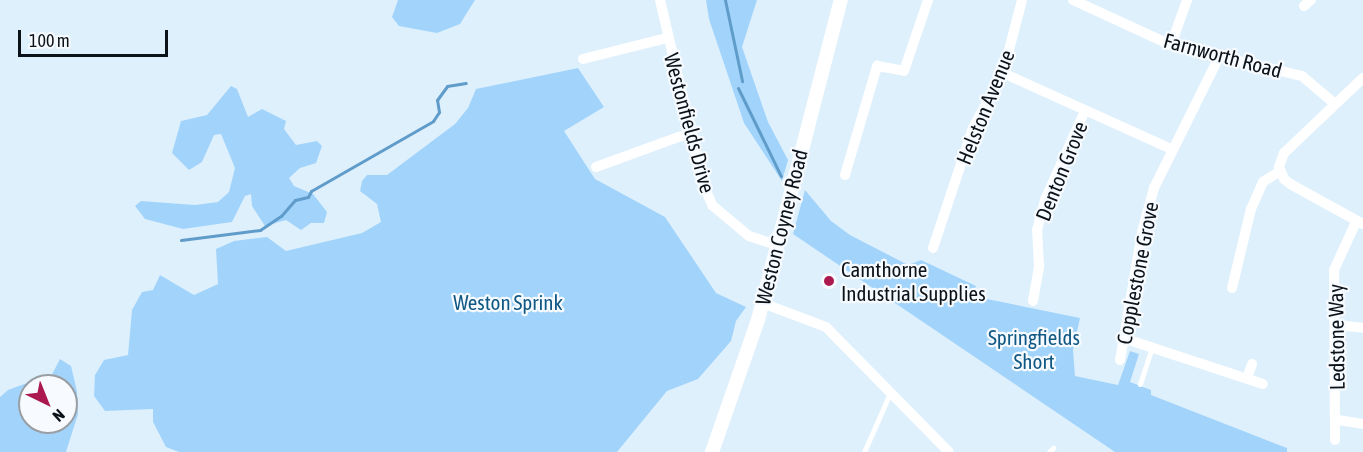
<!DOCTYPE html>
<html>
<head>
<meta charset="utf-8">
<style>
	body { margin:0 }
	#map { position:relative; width:1363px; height:452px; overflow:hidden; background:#dff0fd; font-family:"Asap Condensed",sans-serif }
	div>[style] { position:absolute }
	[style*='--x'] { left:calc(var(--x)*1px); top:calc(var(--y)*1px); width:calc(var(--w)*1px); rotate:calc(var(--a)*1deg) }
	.green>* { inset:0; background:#a2d4fb }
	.stream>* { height:3px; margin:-1.5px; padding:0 1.5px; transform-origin:1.5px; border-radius:1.5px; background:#609cca }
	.service>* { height:5px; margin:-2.5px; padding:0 2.5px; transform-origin:2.5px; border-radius:2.5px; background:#fff }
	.minor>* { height:10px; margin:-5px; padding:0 5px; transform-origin:5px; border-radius:5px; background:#fff }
	.tertiary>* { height:14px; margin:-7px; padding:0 7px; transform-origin:7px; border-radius:7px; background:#fff }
	.dots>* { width:16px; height:16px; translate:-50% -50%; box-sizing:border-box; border:3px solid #f7fbff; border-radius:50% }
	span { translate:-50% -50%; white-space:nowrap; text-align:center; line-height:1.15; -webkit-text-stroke:4.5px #f7fbff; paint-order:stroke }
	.street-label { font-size:21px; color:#0b1218 }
	.poi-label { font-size:21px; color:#0b1218 }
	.left { translate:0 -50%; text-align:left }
	.park-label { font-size:21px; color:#105884 }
	.north { position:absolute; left:18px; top:374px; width:60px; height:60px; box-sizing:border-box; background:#f7fbff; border:2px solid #999ea3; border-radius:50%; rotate:137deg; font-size:16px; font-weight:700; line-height:24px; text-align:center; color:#0b1218 }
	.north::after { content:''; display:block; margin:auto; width:21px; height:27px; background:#ab194e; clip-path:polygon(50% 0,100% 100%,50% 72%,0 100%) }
	.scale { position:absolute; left:18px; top:30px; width:150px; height:27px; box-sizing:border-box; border:3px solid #0b1218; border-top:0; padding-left:8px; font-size:18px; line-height:21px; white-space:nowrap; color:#0b1218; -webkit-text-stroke:4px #f7fbff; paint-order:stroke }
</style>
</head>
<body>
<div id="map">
	<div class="green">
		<i style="clip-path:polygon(398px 0,475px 0,460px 24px,437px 33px,399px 26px,392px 17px)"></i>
		<i style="clip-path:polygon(706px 0,757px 0,742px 47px,768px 122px,788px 160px,782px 181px,744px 123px,709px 19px)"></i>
		<i style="clip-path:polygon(578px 68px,604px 107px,564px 131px,595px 179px,665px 217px,716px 293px,746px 307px,736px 321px,731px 341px,698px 379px,667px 391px,617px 452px,179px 452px,166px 447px,153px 422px,153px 409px,105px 411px,94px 396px,95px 375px,104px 360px,128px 355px,132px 310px,142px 292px,153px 290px,160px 275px,194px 295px,218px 284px,216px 249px,234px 241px,267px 237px,286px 251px,362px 233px,381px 222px,377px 204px,360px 191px,362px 181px,367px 175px,387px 175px,455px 124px,468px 108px,476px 89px)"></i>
		<i style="clip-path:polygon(231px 86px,237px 89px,248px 117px,262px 109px,286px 121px,284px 129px,296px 145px,317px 141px,322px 146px,316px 163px,300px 168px,289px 178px,294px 186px,313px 194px,327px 212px,324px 223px,311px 223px,301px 230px,286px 220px,265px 226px,252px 206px,251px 194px,245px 196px,232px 222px,183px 229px,145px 219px,135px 206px,141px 201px,195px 205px,218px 202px,229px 192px,235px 168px,221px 134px,214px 135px,202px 162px,189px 170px,172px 153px,181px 121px,207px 115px)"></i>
		<i style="clip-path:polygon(805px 190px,831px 221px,850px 235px,908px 265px,921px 260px,976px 286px,972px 296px,1080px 318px,1073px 350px,1075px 376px,1118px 385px,1130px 351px,1139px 354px,1130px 382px,1151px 390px,1151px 395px,1287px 448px,1287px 452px,1115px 452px,793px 234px)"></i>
		<i style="clip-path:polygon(60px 359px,71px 366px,77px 391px,78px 414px,66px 452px,0 452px,0 397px,8px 390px,27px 383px,35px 386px,30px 386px,30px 422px,66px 422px,66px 386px,46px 386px)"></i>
	</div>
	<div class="stream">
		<i style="--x:725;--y:0;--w:83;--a:78.1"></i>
		<i style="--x:738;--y:88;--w:98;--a:64"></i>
		<i style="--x:181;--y:240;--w:80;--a:-7.2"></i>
		<i style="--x:260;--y:230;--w:25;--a:-34"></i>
		<i style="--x:281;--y:216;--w:21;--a:-49"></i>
		<i style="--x:295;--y:200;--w:13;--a:-13"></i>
		<i style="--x:308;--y:197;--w:7;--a:-63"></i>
		<i style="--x:311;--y:191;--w:141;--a:-29.8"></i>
		<i style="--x:433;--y:121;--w:11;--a:-56"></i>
		<i style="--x:439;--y:112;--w:12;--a:-99"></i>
		<i style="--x:437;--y:100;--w:17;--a:-54"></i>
		<i style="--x:447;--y:86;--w:19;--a:-9"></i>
	</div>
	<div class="service">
		<i style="--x:1140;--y:384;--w:39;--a:-72"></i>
		<i style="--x:864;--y:452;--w:64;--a:-66.2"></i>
		<i style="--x:1049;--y:452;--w:6;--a:-45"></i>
	</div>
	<div class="minor">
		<i style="--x:660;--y:0;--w:189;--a:76.8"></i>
		<i style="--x:703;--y:184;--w:24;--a:66"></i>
		<i style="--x:713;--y:206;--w:47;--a:39.8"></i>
		<i style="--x:749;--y:236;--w:29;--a:18"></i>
		<i style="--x:1073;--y:0;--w:108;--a:24.7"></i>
		<i style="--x:1171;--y:45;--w:135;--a:13.3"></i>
		<i style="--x:1302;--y:76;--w:42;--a:40.2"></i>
		<i style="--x:1304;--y:6;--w:9;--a:-41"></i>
		<i style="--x:1171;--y:45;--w:48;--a:-70.4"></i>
		<i style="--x:583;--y:59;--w:87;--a:-14"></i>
		<i style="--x:1003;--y:73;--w:184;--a:24.3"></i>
		<i style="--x:1363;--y:78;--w:109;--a:136.5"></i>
		<i style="--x:1284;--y:153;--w:15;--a:110"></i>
		<i style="--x:1279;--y:167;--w:13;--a:67"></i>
		<i style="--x:1284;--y:179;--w:10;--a:37"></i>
		<i style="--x:1292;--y:185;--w:81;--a:28.8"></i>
		<i style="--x:596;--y:167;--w:102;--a:-20"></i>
		<i style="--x:845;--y:175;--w:114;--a:-73.6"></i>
		<i style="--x:877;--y:66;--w:27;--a:10"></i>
		<i style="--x:904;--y:71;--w:75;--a:-71.3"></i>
		<i style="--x:933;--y:248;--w:126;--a:-71.6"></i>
		<i style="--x:973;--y:128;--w:63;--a:-61.4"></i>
		<i style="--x:1003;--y:73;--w:75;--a:-75.4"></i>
		<i style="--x:1232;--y:288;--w:81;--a:-76.5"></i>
		<i style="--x:1251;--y:209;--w:30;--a:-66"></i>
		<i style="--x:1263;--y:182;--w:20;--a:-33"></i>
		<i style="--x:1033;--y:301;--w:36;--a:-80"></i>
		<i style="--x:1039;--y:266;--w:36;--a:-93"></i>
		<i style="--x:1037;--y:230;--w:31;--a:-75"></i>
		<i style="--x:1045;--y:200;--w:95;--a:-65.9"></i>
		<i style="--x:762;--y:303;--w:68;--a:20.6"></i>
		<i style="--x:826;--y:327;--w:175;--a:45.5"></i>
		<i style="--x:1336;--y:325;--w:27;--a:6"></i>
		<i style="--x:1126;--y:339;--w:144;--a:18.2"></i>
		<i style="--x:1120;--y:360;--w:130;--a:-80.2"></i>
		<i style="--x:1142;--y:232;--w:46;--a:-74.7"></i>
		<i style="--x:1154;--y:188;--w:146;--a:-63.6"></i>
		<i style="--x:1247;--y:378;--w:15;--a:-70"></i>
		<i style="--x:1338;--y:420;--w:25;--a:9"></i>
		<i style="--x:1335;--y:440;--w:170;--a:-90.3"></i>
		<i style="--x:1334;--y:270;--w:53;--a:-65.4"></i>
	</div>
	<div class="tertiary">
		<i style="--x:712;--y:452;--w:140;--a:-70.8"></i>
		<i style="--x:758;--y:320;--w:331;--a:-75.5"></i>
	</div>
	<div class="dots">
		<i style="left:829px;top:281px;background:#ab194e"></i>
	</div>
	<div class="street-label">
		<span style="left:1223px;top:55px;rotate:15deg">Farnworth Road</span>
		<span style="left:985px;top:107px;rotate:-68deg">Helston Avenue</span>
		<span style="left:690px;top:123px;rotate:75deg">Westonfields Drive</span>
		<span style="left:1061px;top:171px;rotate:-68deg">Denton Grove</span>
		<span style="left:781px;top:227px;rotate:-76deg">Weston Coyney Road</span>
		<span style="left:1137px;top:273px;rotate:-79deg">Copplestone Grove</span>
		<span style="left:1336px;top:337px;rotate:-91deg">Ledstone Way</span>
	</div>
	<div class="poi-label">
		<span class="left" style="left:841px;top:281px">Camthorne<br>Industrial Supplies</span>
	</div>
	<div class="park-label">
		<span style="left:508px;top:302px">Weston Sprink</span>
		<span style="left:1034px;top:349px">Springfields<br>Short</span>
	</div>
	<div class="north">N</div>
	<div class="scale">100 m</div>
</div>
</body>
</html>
